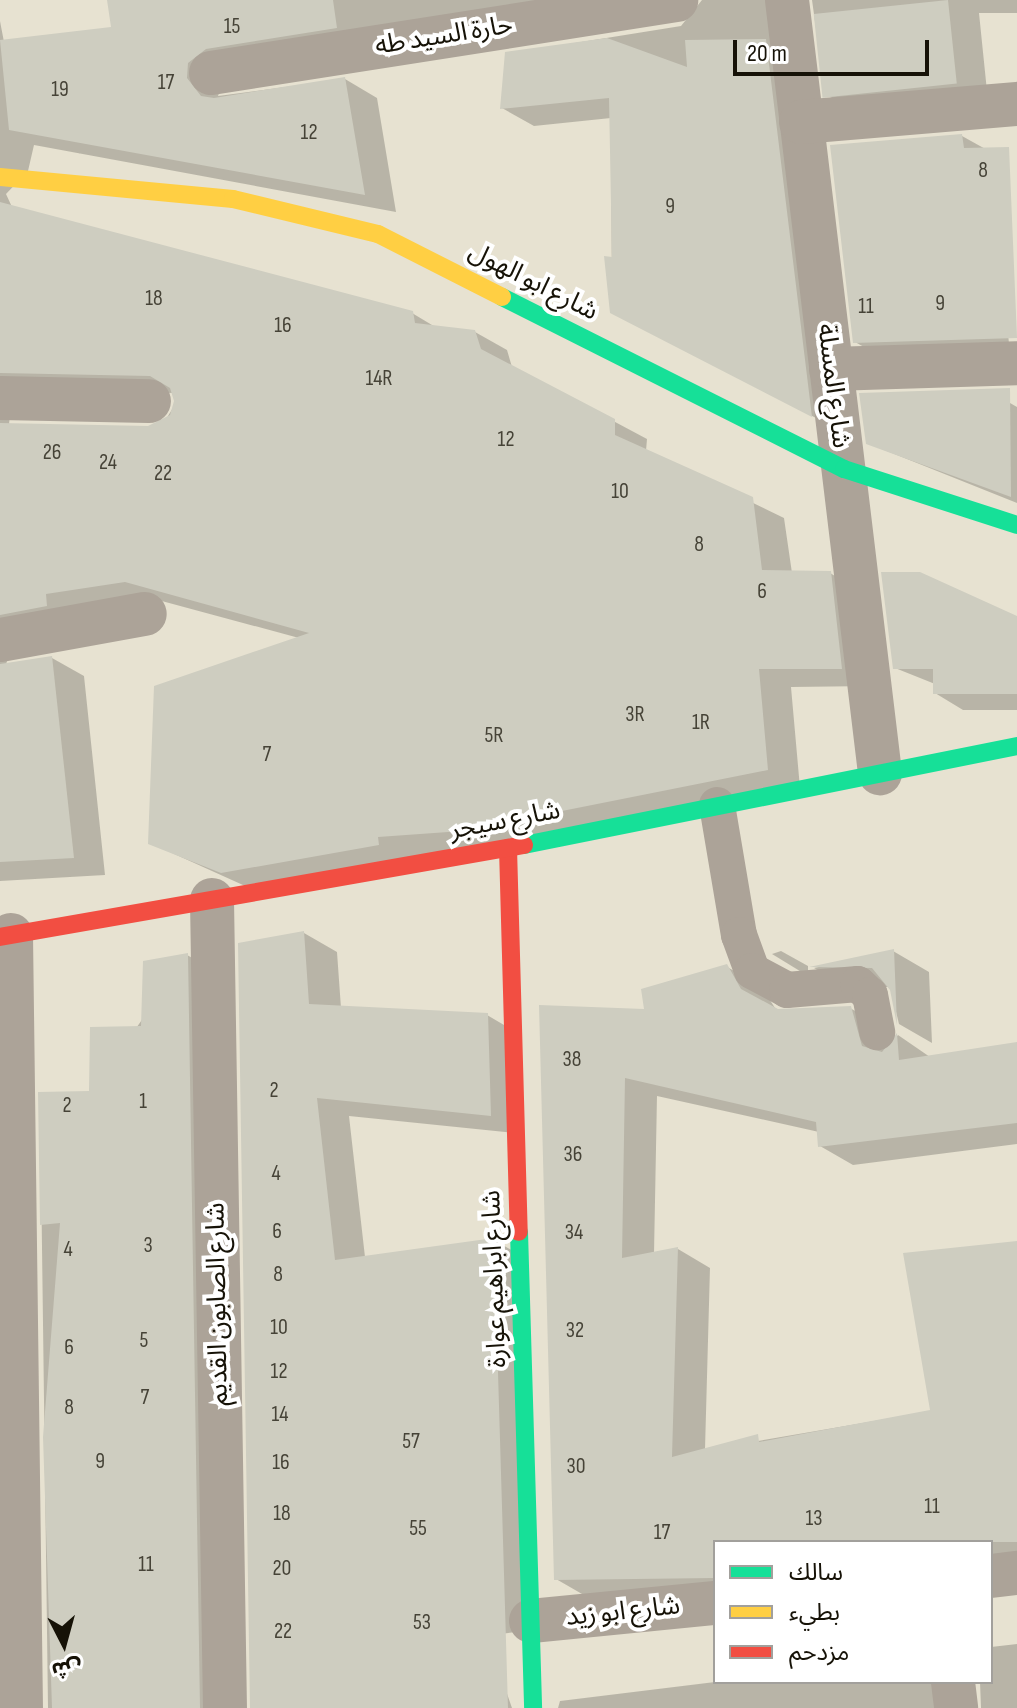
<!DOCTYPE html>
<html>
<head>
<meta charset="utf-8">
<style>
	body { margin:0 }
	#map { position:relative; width:1017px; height:1708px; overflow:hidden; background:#e7e2d1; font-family:"Sofia Sans Condensed","Noto Sans Arabic",sans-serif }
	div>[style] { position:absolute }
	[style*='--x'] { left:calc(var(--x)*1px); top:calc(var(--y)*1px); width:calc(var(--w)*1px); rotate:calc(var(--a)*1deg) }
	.shadow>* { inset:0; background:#0003 }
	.building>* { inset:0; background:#cecdc0; transform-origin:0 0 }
	.lane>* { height:36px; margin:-18px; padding:0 18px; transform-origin:18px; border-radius:18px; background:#aca398 }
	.street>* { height:44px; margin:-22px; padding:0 22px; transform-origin:22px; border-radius:22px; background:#aca398 }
	.fast>* { height:18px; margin:-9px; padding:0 9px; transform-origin:9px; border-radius:9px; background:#16e098 }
	.slow>* { height:18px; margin:-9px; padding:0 9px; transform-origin:9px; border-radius:9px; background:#ffcf43 }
	.jam>* { height:18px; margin:-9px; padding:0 9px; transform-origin:9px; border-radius:9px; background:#f24e42 }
	span { translate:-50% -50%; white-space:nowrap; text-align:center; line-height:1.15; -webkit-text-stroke:8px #fff; paint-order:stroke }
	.number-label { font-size:22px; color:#464337 }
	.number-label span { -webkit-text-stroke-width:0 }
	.street-label { font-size:26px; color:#161207 }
	.legend { position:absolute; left:713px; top:1540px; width:280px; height:144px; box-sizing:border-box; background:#fff; border:2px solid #a2a09c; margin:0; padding:10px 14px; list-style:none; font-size:24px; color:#161207 }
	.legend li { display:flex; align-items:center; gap:16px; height:40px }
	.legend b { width:40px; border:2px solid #a2a09c }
	.north { position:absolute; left:24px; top:1604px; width:80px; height:80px; -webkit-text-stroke:6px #fff; paint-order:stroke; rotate:174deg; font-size:22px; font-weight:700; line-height:32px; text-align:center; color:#161207 }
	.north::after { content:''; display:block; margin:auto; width:28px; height:36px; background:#161207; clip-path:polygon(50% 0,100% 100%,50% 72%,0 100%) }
	.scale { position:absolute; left:733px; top:40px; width:196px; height:36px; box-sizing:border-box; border:4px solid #161207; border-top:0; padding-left:10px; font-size:24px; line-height:28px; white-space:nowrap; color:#161207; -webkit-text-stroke:6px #fff; paint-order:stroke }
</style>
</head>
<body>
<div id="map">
	<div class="shadow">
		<i style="clip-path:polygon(evenodd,109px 0,671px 0,227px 72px,218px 96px,345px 79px,377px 98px,396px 212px,34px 145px,28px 171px,6px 194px,12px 207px,412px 313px,437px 328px,475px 332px,507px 350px,512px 367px,647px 439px,646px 451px,784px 518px,792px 573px,830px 573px,862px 592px,873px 686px,791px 687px,800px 788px,254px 890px,150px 843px,299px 638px,158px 600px,16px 638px,6px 664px,52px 658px,84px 676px,105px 875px,0 881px,0 21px,4px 42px,113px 29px,109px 0,33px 390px,174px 393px,176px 403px,163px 424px,149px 428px,9px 425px,11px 402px,33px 390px)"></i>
		<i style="clip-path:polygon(702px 0,803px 0,843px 432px,612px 312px,611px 118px,534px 126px,502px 108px,507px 54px,681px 26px)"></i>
		<i style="clip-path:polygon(812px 0,1017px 0,1017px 13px,979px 13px,988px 101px,857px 112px,825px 94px)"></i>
		<i style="clip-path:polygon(962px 136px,989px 151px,1010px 353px,882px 357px,855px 342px)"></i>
		<i style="clip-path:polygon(989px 391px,1017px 407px,1017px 503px,867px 443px)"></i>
		<i style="clip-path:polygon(1017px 618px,1017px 710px,963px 710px,935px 693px,935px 684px,895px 668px)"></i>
		<i style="clip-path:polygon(304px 933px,337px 952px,341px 1008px,487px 1015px,521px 1035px,524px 1134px,349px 1116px,365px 1257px,494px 1240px,527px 1259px,538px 1629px,487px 1636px,512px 1708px,252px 1708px)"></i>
		<i style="clip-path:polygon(781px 951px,808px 966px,808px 976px,772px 954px)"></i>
		<i style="clip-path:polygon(893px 951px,929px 972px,932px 1043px,899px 1024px,890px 987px,847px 987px,814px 968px)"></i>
		<i style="clip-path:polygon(187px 955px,221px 974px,233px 1708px,48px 1708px,40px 1094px,91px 1093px)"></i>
		<i style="clip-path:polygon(727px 967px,760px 985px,777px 1011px,850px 1008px,883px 1027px,888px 1047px,898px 1035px,930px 1057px,1017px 1044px,1017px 1144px,853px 1165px,820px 1146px,819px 1132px,657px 1096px,654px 1254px,678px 1249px,710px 1268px,705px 1450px,933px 1411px,1017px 1243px,1017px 1572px,991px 1591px,991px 1542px,715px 1542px,715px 1599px,589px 1598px,556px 1579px,541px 1007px,647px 1011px)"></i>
		<i style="clip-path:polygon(1017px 1644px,1017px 1708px,981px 1708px,980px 1682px,991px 1682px,991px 1647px)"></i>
		<i style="clip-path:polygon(715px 1682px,971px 1682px,963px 1708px,558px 1708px,560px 1701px)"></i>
	</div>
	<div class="building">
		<i style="clip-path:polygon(107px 0,333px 0,337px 28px,206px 49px,188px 63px,187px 78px,201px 96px,214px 98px,345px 77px,365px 195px,9px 130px,0 40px,111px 27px)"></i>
		<i style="left:948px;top:0;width:84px;height:135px;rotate:84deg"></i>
		<i style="clip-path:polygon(607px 38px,687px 67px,685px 40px,766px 39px,812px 417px,610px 313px,604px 256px,612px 257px,609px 98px,500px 109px,505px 52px)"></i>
		<i style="clip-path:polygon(962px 134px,964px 148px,1009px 147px,1017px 338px,853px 343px,830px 145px)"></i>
		<i style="clip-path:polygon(0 202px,413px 311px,415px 323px,475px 330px,481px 349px,615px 419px,615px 435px,753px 497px,762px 570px,831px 571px,842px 669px,759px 669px,768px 770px,462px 831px,378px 837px,379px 845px,221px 873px,148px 844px,154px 686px,309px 633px,125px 582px,46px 594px,47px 606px,0 615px,0 423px,148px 426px,170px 415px,174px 401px,170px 388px,150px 376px,0 373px)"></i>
		<i style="clip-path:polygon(1010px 388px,1011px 497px,866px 444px,859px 393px)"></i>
		<i style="clip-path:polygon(881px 572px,920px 572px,1017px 616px,1017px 694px,933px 694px,933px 669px,893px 669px)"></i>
		<i style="clip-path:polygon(52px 656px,74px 858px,0 862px,0 664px)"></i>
		<i style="clip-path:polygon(304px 931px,309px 1004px,488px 1013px,491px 1116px,317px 1098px,335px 1260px,494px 1238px,508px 1708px,250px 1708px,238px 943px)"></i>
		<i style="clip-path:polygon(894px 949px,897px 1025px,890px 990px,872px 968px,809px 967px)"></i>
		<i style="clip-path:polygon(188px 953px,200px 1708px,52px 1708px,43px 1437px,60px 1223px,40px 1225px,38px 1092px,89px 1091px,90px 1027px,141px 1026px,143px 961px)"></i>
		<i style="clip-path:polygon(727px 964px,741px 989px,778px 1009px,851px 1006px,862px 1046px,882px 1052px,897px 1033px,899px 1060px,1017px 1042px,1017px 1123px,818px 1147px,816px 1122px,625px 1078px,622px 1258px,678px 1247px,672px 1457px,758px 1434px,759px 1442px,930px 1410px,903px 1253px,1017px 1241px,1017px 1542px,715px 1542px,715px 1578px,554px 1580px,539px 1005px,644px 1009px,641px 989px)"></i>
	</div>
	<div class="lane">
		<i style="--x:717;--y:805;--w:132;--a:80.4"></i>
		<i style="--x:739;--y:935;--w:38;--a:70"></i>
		<i style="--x:752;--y:971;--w:40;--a:28"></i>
		<i style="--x:787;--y:990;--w:71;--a:-4.8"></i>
		<i style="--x:858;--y:984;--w:16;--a:43"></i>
		<i style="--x:870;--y:995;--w:38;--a:79"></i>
	</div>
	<div class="street">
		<i style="--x:787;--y:0;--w:779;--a:83.14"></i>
		<i style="--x:211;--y:73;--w:471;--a:-8.9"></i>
		<i style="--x:801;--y:122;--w:217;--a:-4.8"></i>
		<i style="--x:831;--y:369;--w:186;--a:-1.8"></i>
		<i style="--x:0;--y:398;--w:149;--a:1.2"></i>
		<i style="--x:0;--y:640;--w:147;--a:-10.2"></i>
		<i style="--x:212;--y:900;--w:808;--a:89.08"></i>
		<i style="--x:11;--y:935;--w:773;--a:89.26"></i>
		<i style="--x:991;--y:1576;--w:26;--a:-7"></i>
		<i style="--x:531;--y:1621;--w:185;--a:-5.6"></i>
		<i style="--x:953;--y:1682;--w:26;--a:83"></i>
	</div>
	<div class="fast">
		<i style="--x:502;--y:297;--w:383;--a:26.7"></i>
		<i style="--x:844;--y:469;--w:182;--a:17.9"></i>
		<i style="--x:524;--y:845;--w:503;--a:-11.35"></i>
		<i style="--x:519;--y:1232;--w:476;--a:88.3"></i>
	</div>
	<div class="slow">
		<i style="--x:0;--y:177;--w:234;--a:5.4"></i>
		<i style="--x:233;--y:199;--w:149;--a:13.6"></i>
		<i style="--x:378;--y:234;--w:139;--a:26.9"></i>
	</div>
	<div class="jam">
		<i style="--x:508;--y:848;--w:384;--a:88.4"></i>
		<i style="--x:0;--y:937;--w:532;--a:-9.96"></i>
	</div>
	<div class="number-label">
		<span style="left:232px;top:27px">15</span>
		<span style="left:166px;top:83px">17</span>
		<span style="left:60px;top:90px">19</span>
		<span style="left:309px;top:133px">12</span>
		<span style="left:983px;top:171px">8</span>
		<span style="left:670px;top:207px">9</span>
		<span style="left:154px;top:299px">18</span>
		<span style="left:940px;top:304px">9</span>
		<span style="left:866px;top:307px">11</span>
		<span style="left:283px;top:326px">16</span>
		<span style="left:379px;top:379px">14R</span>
		<span style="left:506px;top:440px">12</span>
		<span style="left:52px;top:453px">26</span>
		<span style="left:108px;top:463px">24</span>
		<span style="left:163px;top:474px">22</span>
		<span style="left:620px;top:492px">10</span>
		<span style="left:699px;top:545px">8</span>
		<span style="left:762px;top:592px">6</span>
		<span style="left:635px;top:715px">3R</span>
		<span style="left:701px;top:723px">1R</span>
		<span style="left:494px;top:736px">5R</span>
		<span style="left:267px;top:755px">7</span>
		<span style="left:572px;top:1060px">38</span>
		<span style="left:274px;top:1091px">2</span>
		<span style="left:143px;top:1102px">1</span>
		<span style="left:67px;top:1106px">2</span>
		<span style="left:573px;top:1155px">36</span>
		<span style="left:276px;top:1174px">4</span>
		<span style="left:277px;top:1232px">6</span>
		<span style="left:574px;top:1233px">34</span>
		<span style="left:148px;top:1246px">3</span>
		<span style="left:68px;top:1250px">4</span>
		<span style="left:278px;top:1275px">8</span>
		<span style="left:279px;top:1328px">10</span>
		<span style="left:575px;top:1331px">32</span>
		<span style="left:144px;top:1341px">5</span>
		<span style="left:69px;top:1348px">6</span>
		<span style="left:279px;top:1372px">12</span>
		<span style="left:145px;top:1398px">7</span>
		<span style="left:69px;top:1408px">8</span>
		<span style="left:280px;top:1415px">14</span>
		<span style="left:411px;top:1442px">57</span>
		<span style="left:100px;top:1462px">9</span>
		<span style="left:281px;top:1463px">16</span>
		<span style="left:576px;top:1467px">30</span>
		<span style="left:932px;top:1507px">11</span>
		<span style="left:282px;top:1514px">18</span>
		<span style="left:814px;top:1519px">13</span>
		<span style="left:418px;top:1529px">55</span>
		<span style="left:662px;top:1533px">17</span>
		<span style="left:146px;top:1565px">11</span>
		<span style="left:282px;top:1569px">20</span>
		<span style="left:422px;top:1623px">53</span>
		<span style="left:283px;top:1632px">22</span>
	</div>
	<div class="street-label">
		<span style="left:444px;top:36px;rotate:-9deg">حارة السيد طه</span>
		<span style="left:533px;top:282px;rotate:27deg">شارع ابو الهول</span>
		<span style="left:833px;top:386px;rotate:83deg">شارع المسلة</span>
		<span style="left:505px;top:821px;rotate:-11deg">شارع سيجر</span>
		<span style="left:495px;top:1279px;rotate:-92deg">شارع ابراهيم عوارة</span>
		<span style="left:218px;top:1304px;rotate:-91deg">شارع الصابون القديم</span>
		<span style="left:623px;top:1612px;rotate:-6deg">شارع ابو زيد</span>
	</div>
	<ul class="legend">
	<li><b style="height:10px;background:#16e098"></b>سالك</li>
	<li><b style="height:10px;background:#ffcf43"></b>بطيء</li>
	<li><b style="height:10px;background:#f24e42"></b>مزدحم</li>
	</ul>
	<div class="north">ش</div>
	<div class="scale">20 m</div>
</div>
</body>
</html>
